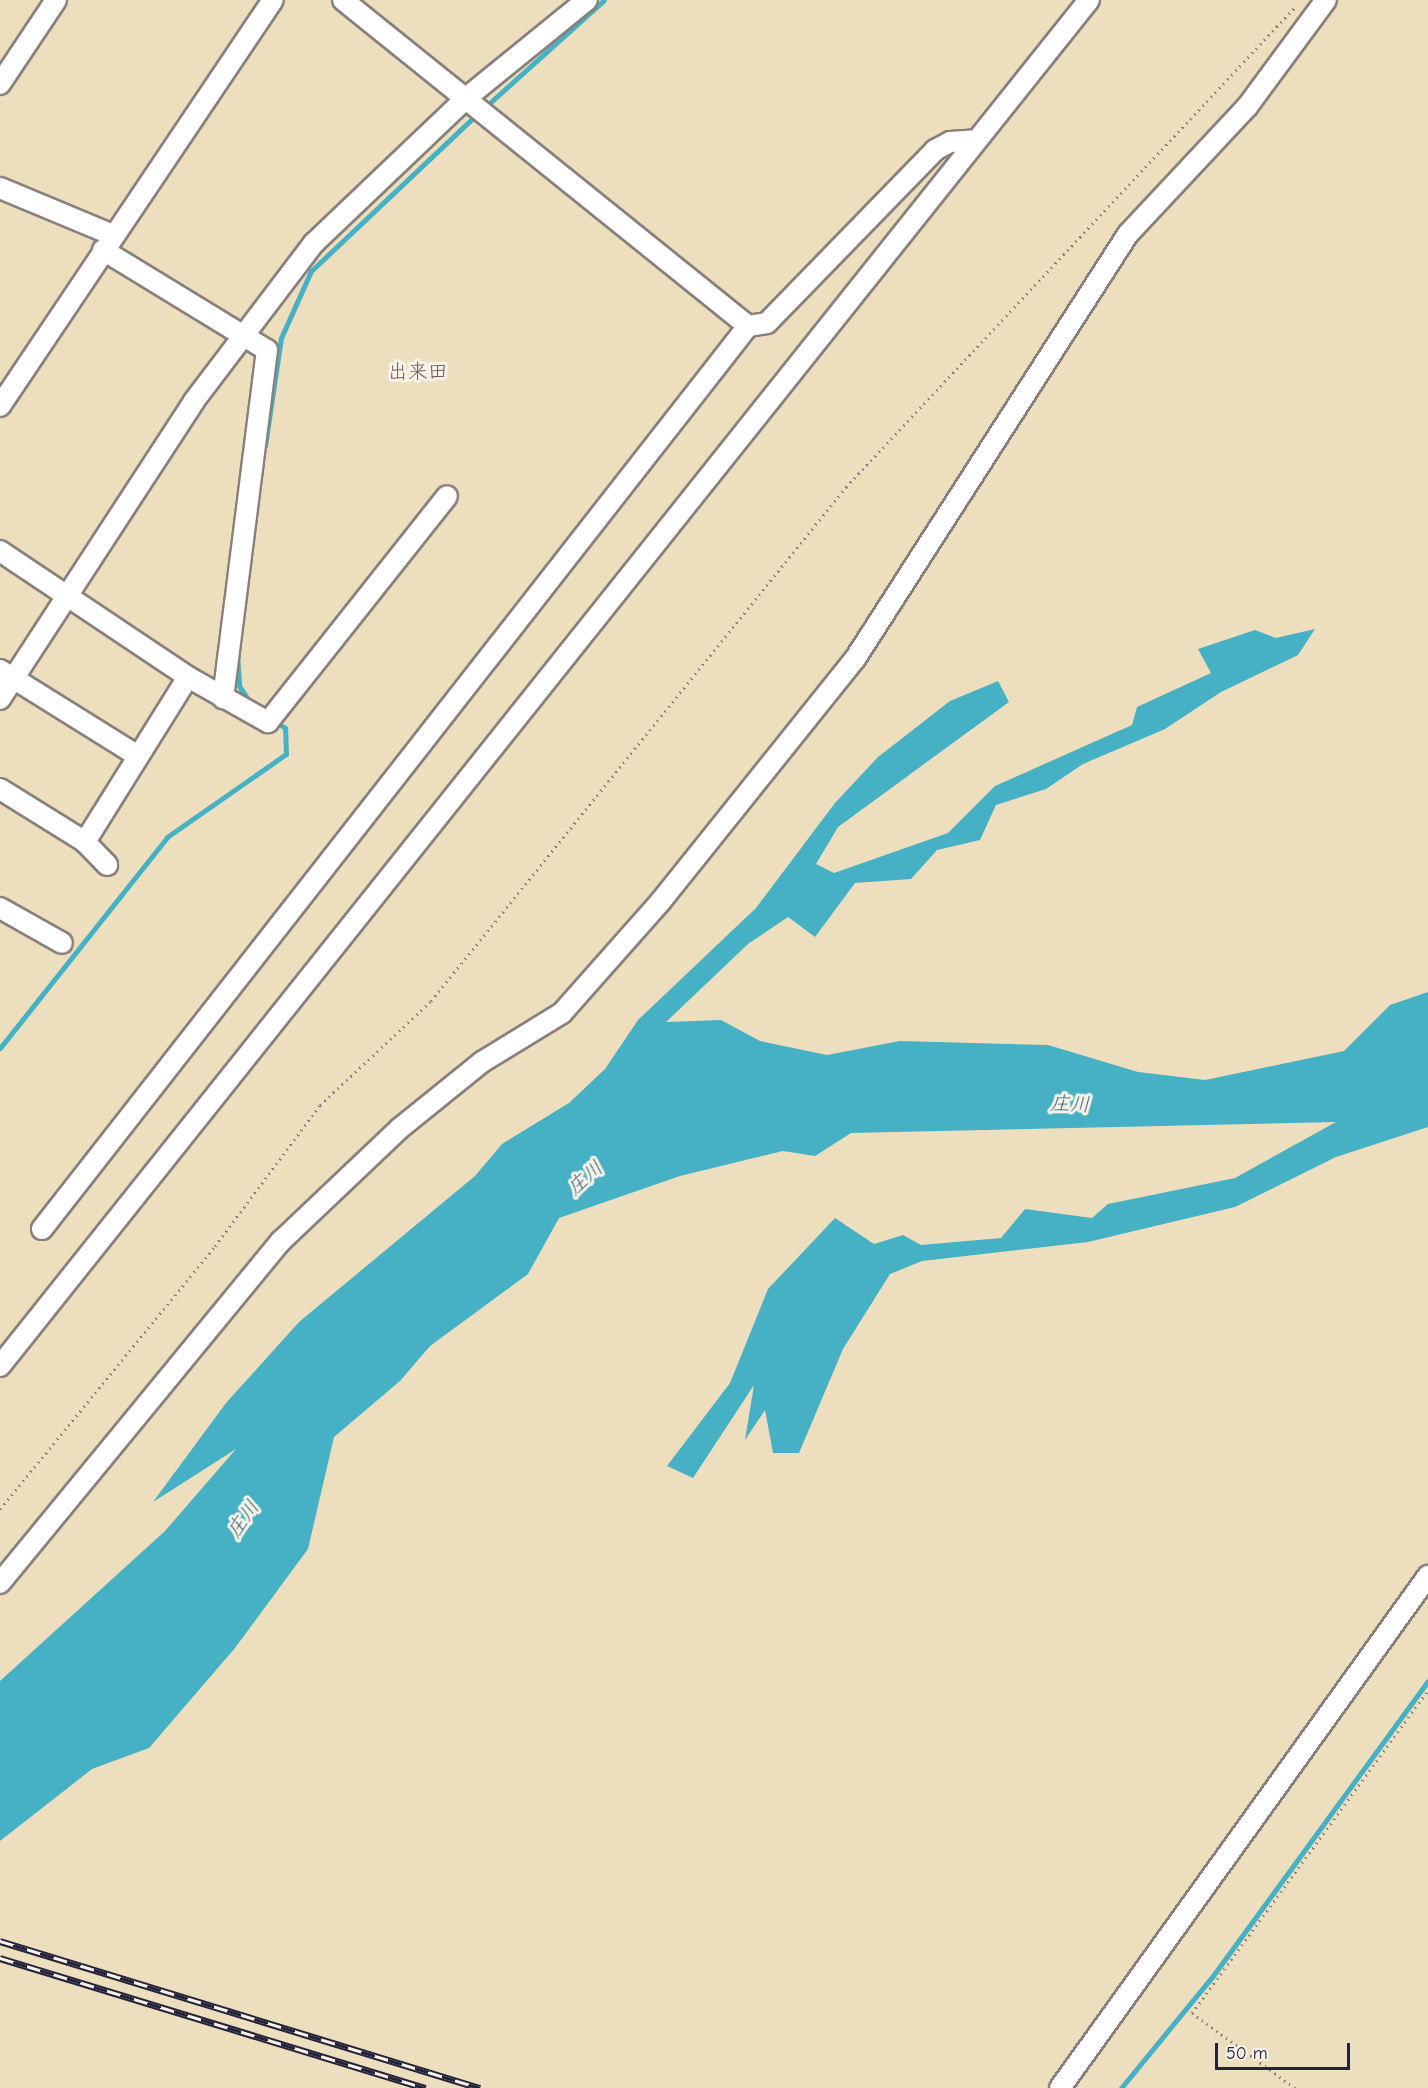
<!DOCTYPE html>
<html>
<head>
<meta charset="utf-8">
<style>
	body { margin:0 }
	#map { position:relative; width:1428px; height:2088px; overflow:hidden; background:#eddfbe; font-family:"Comic Neue","Klee One",sans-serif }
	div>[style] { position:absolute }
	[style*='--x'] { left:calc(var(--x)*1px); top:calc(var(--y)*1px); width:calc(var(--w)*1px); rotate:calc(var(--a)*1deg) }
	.water>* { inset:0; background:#46b0c5 }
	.stream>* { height:5px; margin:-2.5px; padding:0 2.5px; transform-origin:2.5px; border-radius:2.5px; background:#46b0c5 }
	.path>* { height:3px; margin-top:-1.5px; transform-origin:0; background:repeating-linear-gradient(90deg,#88807c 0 1.5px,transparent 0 6px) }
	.roads { filter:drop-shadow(2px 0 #88807c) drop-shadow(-2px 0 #88807c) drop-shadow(0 2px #88807c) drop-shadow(0 -2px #88807c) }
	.minor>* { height:20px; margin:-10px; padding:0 10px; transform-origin:10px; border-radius:10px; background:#fff }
	.rail>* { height:7px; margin-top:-3.5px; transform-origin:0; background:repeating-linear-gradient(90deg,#f7f3e8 0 14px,#22223b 0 28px); box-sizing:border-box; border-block:2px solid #22223b }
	span { translate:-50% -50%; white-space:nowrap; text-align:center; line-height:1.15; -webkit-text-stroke:6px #f7f3e8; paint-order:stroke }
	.neighbourhood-label { font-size:20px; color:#6d5455 }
	.water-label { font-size:20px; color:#305b72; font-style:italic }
	.scale { position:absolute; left:1215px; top:2043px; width:135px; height:27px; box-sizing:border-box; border:3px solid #22223b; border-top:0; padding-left:8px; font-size:18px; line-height:21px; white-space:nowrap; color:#22223b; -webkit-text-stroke:4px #f7f3e8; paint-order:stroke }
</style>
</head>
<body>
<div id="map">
	<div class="water">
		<i style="clip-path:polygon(1315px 629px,1298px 655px,1221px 692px,1165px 729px,1083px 764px,1046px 789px,996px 805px,980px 840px,937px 850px,911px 879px,855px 883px,815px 937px,788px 917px,748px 944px,666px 1022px,721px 1020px,760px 1041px,827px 1055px,900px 1041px,1048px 1045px,1138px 1072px,1205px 1080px,1344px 1051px,1390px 1005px,1428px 992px,1428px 1127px,1336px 1157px,1235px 1207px,1088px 1242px,922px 1261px,890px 1274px,843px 1349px,799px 1453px,773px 1453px,765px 1410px,745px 1440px,754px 1385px,693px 1478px,667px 1466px,730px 1383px,768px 1289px,835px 1218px,874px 1244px,903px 1235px,921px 1245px,1001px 1238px,1025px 1209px,1092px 1218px,1108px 1204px,1235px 1178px,1336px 1122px,851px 1133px,815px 1156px,783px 1151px,680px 1176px,559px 1218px,528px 1274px,430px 1346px,400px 1381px,334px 1437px,308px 1549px,235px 1648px,149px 1748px,92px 1769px,0 1841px,0 1681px,165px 1531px,236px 1449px,153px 1502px,226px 1403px,299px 1322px,475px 1176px,502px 1144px,569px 1103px,605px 1069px,638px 1020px,756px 908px,835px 803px,878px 757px,950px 701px,998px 681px,1009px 702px,838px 827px,816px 864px,834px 873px,948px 833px,995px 786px,1132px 725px,1137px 707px,1211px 673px,1198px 649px,1255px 630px,1276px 638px)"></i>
	</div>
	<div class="stream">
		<i style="--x:484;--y:108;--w:161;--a:-42"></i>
		<i style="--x:265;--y:446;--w:109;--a:-81.6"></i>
		<i style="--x:281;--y:338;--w:73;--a:-65.9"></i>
		<i style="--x:311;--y:271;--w:228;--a:-43.4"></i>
		<i style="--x:237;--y:654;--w:32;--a:86"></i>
		<i style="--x:239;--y:686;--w:18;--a:56"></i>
		<i style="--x:0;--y:1048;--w:269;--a:-51.6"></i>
		<i style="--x:167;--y:837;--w:145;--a:-34.9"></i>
		<i style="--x:286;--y:754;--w:26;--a:-92"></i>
		<i style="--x:285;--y:728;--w:14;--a:-146"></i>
		<i style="--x:1121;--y:2088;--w:144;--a:-50.7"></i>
		<i style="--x:1212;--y:1977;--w:366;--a:-53.9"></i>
	</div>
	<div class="path">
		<i style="--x:0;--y:1509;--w:340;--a:-50.7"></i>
		<i style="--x:215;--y:1246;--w:176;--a:-53.3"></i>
		<i style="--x:320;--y:1105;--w:152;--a:-43.1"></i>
		<i style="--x:431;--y:1001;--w:661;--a:-51.08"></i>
		<i style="--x:846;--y:487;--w:659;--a:-46.91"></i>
		<i style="--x:1295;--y:2088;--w:127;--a:-143.9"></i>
		<i style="--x:1192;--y:2013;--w:400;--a:-53.8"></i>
	</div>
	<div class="roads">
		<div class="minor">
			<i style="--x:343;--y:0;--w:520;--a:38.83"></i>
			<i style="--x:748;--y:326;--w:19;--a:-9"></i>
			<i style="--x:767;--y:323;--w:241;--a:-45.8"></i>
			<i style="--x:935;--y:150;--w:17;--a:-28"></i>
			<i style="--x:950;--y:142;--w:26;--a:-4"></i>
			<i style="--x:0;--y:84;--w:101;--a:-56.3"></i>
			<i style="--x:0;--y:188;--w:122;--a:22.6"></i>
			<i style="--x:103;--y:250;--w:192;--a:31.4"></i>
			<i style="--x:267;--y:350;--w:351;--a:97.2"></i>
			<i style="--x:0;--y:406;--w:489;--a:-56.1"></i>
			<i style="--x:0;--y:551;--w:226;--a:33.8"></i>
			<i style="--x:188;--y:677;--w:195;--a:122"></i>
			<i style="--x:0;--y:670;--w:163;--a:31.9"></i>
			<i style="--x:188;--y:677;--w:92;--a:29.4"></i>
			<i style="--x:268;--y:722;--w:288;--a:-51.6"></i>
			<i style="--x:0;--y:699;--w:356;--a:-56.9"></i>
			<i style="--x:194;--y:401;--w:198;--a:-52.8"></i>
			<i style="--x:314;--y:243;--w:209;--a:-43.6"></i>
			<i style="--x:465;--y:99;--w:157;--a:-39.1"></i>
			<i style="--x:0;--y:789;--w:100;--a:31.9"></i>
			<i style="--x:85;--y:842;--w:32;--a:46"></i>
			<i style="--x:0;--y:908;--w:71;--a:29.4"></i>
			<i style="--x:42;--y:1229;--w:1146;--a:-51.98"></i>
			<i style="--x:0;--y:1366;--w:1747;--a:-51.44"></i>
			<i style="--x:0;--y:1583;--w:443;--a:-50.6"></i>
			<i style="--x:281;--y:1241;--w:163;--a:-43.5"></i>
			<i style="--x:399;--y:1129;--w:107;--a:-38.9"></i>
			<i style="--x:482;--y:1062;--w:94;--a:-31.5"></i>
			<i style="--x:562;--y:1013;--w:149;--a:-48.5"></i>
			<i style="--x:661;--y:901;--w:310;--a:-51.3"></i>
			<i style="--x:855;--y:659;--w:505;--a:-57.29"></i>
			<i style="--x:1128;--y:234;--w:174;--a:-46.9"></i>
			<i style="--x:1247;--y:107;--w:133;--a:-53.6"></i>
			<i style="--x:1060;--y:2088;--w:631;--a:-54.29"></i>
		</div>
	</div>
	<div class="rail">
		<i style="--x:0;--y:1941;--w:502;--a:17.03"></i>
		<i style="--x:0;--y:1958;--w:445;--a:17"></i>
	</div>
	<div class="neighbourhood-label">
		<span style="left:418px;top:371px">出来田</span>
	</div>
	<div class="water-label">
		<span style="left:1070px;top:1104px;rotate:2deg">庄川</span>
		<span style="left:585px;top:1178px;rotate:-42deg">庄川</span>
		<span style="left:243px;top:1519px;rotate:-55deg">庄川</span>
	</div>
	<div class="scale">50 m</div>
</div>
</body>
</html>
